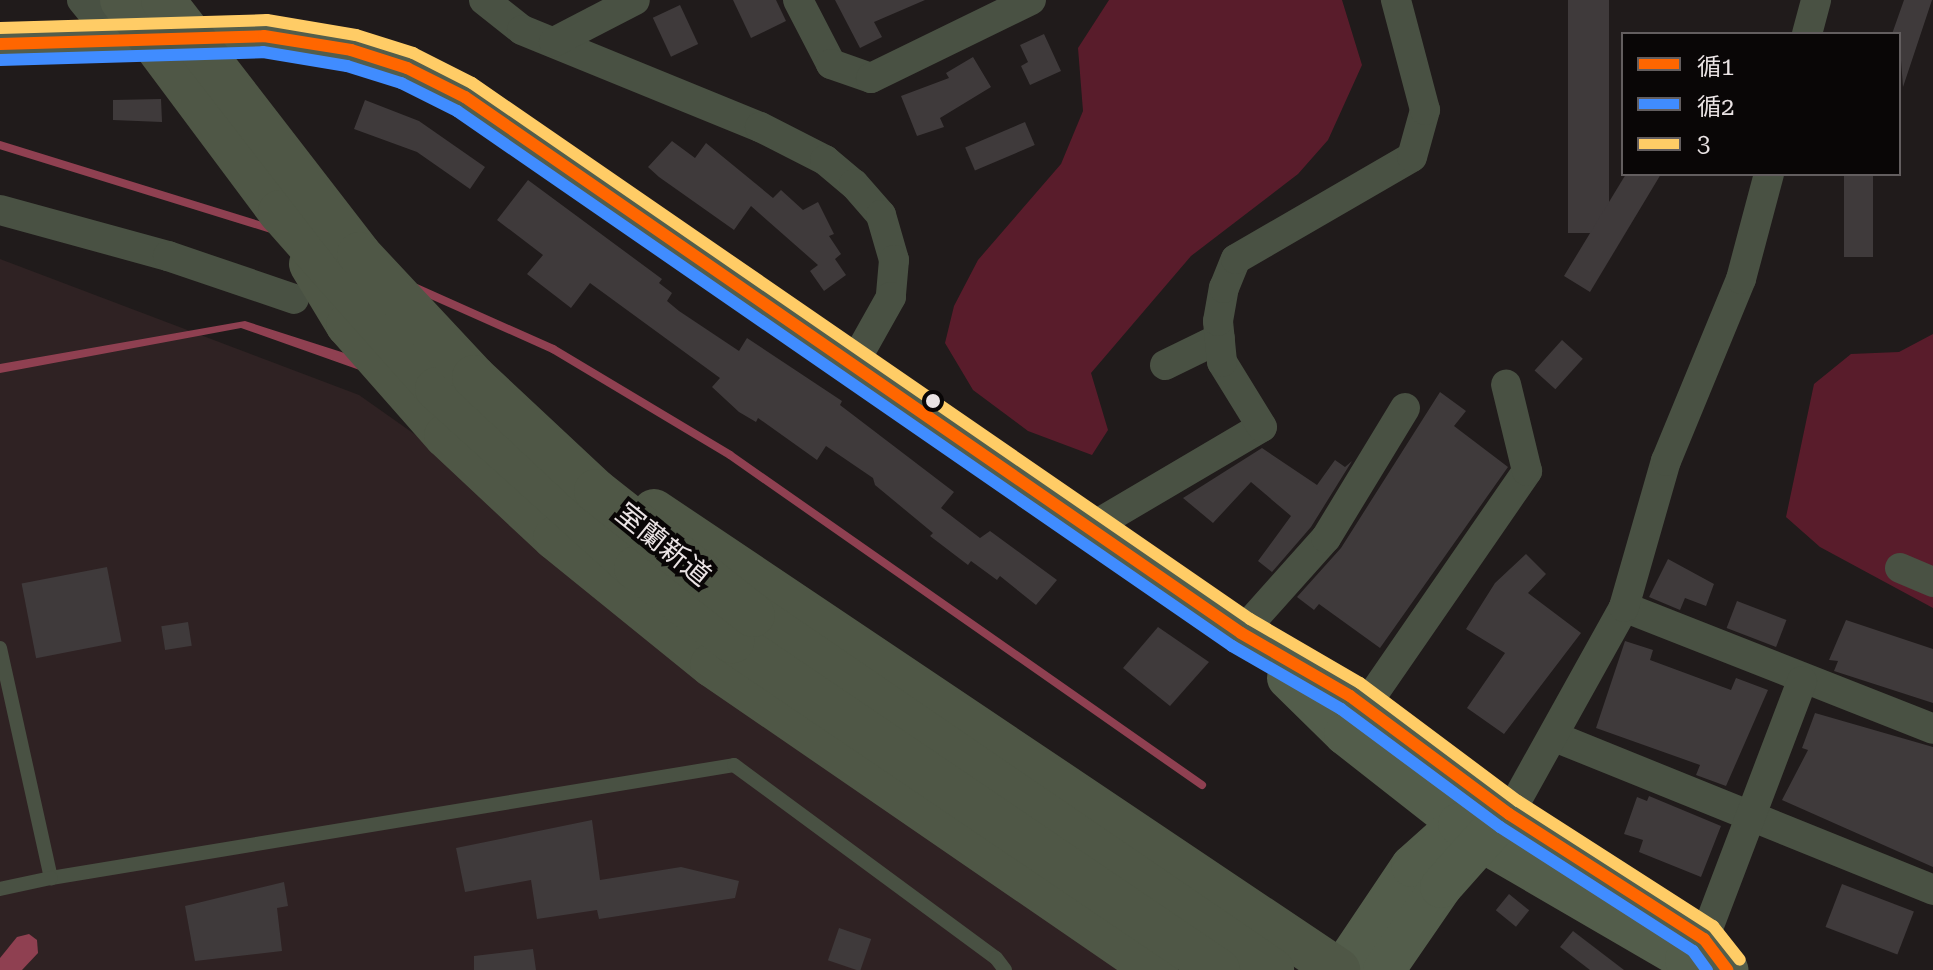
<!DOCTYPE html>
<html>
<head>
<meta charset="utf-8">
<style>
	body { margin:0 }
	#map { position:relative; width:1933px; height:970px; overflow:hidden; background:#201b1b; font-family:"Roboto Serif","Noto Sans JP",serif }
	div>[style] { position:absolute }
	[style*='--x'] { left:calc(var(--x)*1px); top:calc(var(--y)*1px); width:calc(var(--w)*1px); rotate:calc(var(--a)*1deg) }
	.built>* { inset:0; background:#2f2223 }
	.green>* { inset:0; background:#591c2b }
	.water>* { inset:0; background:#8f4051 }
	.stream>* { height:8px; margin:-4px; padding:0 4px; transform-origin:4px; border-radius:4px; background:#8f4051 }
	.building>* { inset:0; background:#3f3a3b; transform-origin:0 0 }
	.lane>* { height:14px; margin:-7px; padding:0 7px; transform-origin:7px; border-radius:7px; background:#495143 }
	.street>* { height:30px; margin:-15px; padding:0 15px; transform-origin:15px; border-radius:15px; background:#495143 }
	.secondary>* { height:42px; margin:-21px; padding:0 21px; transform-origin:21px; border-radius:21px; background:#535d4b }
	.highway>* { height:44px; margin:-22px; padding:0 22px; transform-origin:22px; border-radius:22px; background:#4f5746 }
	.highway-bridge>* { height:44px; margin:-22px; padding:0 22px; transform-origin:22px; border-radius:22px; background:#4f5746 }
	.bus-1>* { height:12px; margin:-6px; padding:0 6px; transform-origin:6px; border-radius:6px; background:#f60 }
	.bus-2>* { height:12px; margin:-6px; padding:0 6px; transform-origin:6px; border-radius:6px; background:#408cff }
	.bus-3>* { height:12px; margin:-6px; padding:0 6px; transform-origin:6px; border-radius:6px; background:#fc6 }
	.dots>* { width:22px; height:22px; translate:-50% -50%; box-sizing:border-box; border:4px solid #090606; border-radius:50% }
	span { translate:-50% -50%; white-space:nowrap; text-align:center; line-height:1.15; -webkit-text-stroke:8px #090606; paint-order:stroke }
	.street-label { font-size:28px; color:#eae3e4 }
	.legend { position:absolute; left:1621px; top:32px; width:280px; height:144px; box-sizing:border-box; background:#090606; border:2px solid #635e5f; margin:0; padding:10px 14px; list-style:none; font-size:24px; color:#eae3e4 }
	.legend li { display:flex; align-items:center; gap:16px; height:40px }
	.legend b { width:40px; border:2px solid #635e5f }
</style>
</head>
<body>
<div id="map">
	<div class="built">
		<i style="clip-path:polygon(0 259px,359px 395px,1175px 970px,0 970px)"></i>
	</div>
	<div class="green">
		<i style="clip-path:polygon(1109px 0,1342px 0,1362px 65px,1328px 140px,1298px 174px,1191px 256px,1091px 373px,1108px 430px,1092px 455px,1028px 431px,973px 390px,945px 343px,954px 306px,978px 260px,1061px 164px,1083px 111px,1078px 48px)"></i>
		<i style="clip-path:polygon(1933px 334px,1933px 608px,1820px 547px,1786px 517px,1814px 384px,1851px 354px,1899px 352px)"></i>
	</div>
	<div class="water">
		<i style="clip-path:polygon(245px 321px,357px 357px,368px 373px,241px 328px,0 373px,0 364px)"></i>
		<i style="clip-path:polygon(29px 934px,37px 940px,38px 953px,22px 970px,0 970px,0 958px,17px 937px)"></i>
	</div>
	<div class="stream">
		<i style="--x:0;--y:145;--w:287;--a:17.2"></i>
		<i style="--x:416;--y:288;--w:150;--a:24"></i>
		<i style="--x:553;--y:349;--w:206;--a:30.9"></i>
		<i style="--x:730;--y:455;--w:576;--a:34.96"></i>
	</div>
	<div class="building">
		<i style="clip-path:polygon(733px 0,776px 0,786px 21px,751px 38px)"></i>
		<i style="clip-path:polygon(835px 0,925px 0,874px 22px,882px 37px,860px 48px)"></i>
		<i style="left:1568px;top:0;width:41px;height:233px"></i>
		<i style="clip-path:polygon(1904px 0,1932px 0,1903px 87px,1899px 34px,1892px 34px)"></i>
		<i style="left:680px;top:5px;width:43px;height:30px;rotate:65deg"></i>
		<i style="clip-path:polygon(1044px 34px,1061px 71px,1030px 85px,1021px 66px,1028px 62px,1020px 45px)"></i>
		<i style="clip-path:polygon(973px 57px,991px 87px,940px 118px,944px 127px,917px 136px,901px 96px,949px 78px,946px 73px)"></i>
		<i style="clip-path:polygon(161px 99px,162px 122px,113px 120px,113px 100px)"></i>
		<i style="clip-path:polygon(365px 100px,419px 121px,485px 167px,470px 189px,417px 152px,354px 129px)"></i>
		<i style="left:1025px;top:122px;width:25px;height:65px;rotate:67deg"></i>
		<i style="clip-path:polygon(672px 141px,695px 158px,706px 143px,773px 198px,781px 190px,803px 210px,818px 202px,834px 234px,829px 236px,841px 254px,835px 259px,846px 275px,824px 291px,810px 271px,818px 265px,751px 206px,734px 230px,659px 177px,648px 167px)"></i>
		<i style="clip-path:polygon(1626px 174px,1661px 174px,1590px 292px,1564px 276px)"></i>
		<i style="left:1844px;top:174px;width:29px;height:83px"></i>
		<i style="clip-path:polygon(528px 180px,662px 279px,659px 283px,672px 293px,667px 301px,679px 311px,739px 351px,747px 338px,842px 401px,840px 405px,954px 492px,941px 508px,980px 538px,990px 531px,1057px 580px,1036px 605px,1000px 576px,997px 580px,971px 561px,968px 565px,930px 536px,933px 533px,875px 485px,873px 478px,826px 446px,817px 460px,758px 418px,756px 422px,739px 412px,712px 387px,720px 378px,590px 283px,571px 308px,527px 274px,543px 255px,497px 220px)"></i>
		<i style="left:1562px;top:340px;width:28px;height:41px;rotate:42deg"></i>
		<i style="clip-path:polygon(1440px 392px,1466px 411px,1454px 426px,1508px 467px,1380px 648px,1319px 604px,1314px 610px,1297px 597px,1341px 548px)"></i>
		<i style="clip-path:polygon(1262px 448px,1317px 485px,1335px 460px,1345px 467px,1352px 461px,1311px 527px,1272px 572px,1258px 561px,1291px 516px,1251px 482px,1213px 523px,1183px 498px)"></i>
		<i style="clip-path:polygon(1526px 554px,1546px 574px,1528px 593px,1581px 633px,1504px 734px,1467px 708px,1505px 653px,1466px 629px,1495px 583px)"></i>
		<i style="clip-path:polygon(1668px 559px,1714px 584px,1706px 606px,1685px 598px,1680px 610px,1649px 597px)"></i>
		<i style="left:107px;top:567px;width:76px;height:87px;rotate:79deg"></i>
		<i style="left:1737px;top:601px;width:53px;height:29px;rotate:21deg"></i>
		<i style="clip-path:polygon(1846px 620px,1933px 649px,1933px 703px,1834px 671px,1838px 661px,1829px 660px)"></i>
		<i style="left:188px;top:622px;width:24px;height:27px;rotate:81deg"></i>
		<i style="clip-path:polygon(1158px 627px,1209px 662px,1170px 706px,1123px 668px)"></i>
		<i style="clip-path:polygon(1625px 641px,1653px 650px,1650px 660px,1731px 690px,1736px 678px,1768px 690px,1726px 786px,1696px 775px,1700px 765px,1596px 728px)"></i>
		<i style="clip-path:polygon(1815px 713px,1933px 747px,1933px 867px,1782px 800px,1808px 750px,1802px 748px)"></i>
		<i style="clip-path:polygon(1649px 796px,1721px 826px,1701px 877px,1639px 852px,1643px 840px,1624px 834px,1637px 797px,1647px 801px)"></i>
		<i style="clip-path:polygon(592px 820px,600px 880px,681px 867px,739px 881px,735px 898px,599px 919px,597px 910px,537px 919px,531px 880px,465px 892px,456px 848px)"></i>
		<i style="clip-path:polygon(284px 882px,288px 906px,277px 908px,282px 951px,195px 961px,185px 906px)"></i>
		<i style="left:1842px;top:884px;width:77px;height:46px;rotate:21deg"></i>
		<i style="left:1509px;top:894px;width:26px;height:21px;rotate:39deg"></i>
		<i style="left:839px;top:928px;width:34px;height:34px;rotate:19deg"></i>
		<i style="clip-path:polygon(1573px 931px,1624px 970px,1590px 970px,1560px 947px)"></i>
		<i style="clip-path:polygon(533px 949px,536px 970px,474px 970px,474px 956px)"></i>
	</div>
	<div class="lane">
		<i style="--x:0;--y:648;--w:236;--a:77.5"></i>
		<i style="--x:51;--y:878;--w:692;--a:-9.39"></i>
		<i style="--x:734;--y:765;--w:325;--a:36.4"></i>
		<i style="--x:996;--y:958;--w:15;--a:53"></i>
		<i style="--x:0;--y:889;--w:52;--a:-12.2"></i>
	</div>
	<div class="street">
		<i style="--x:82;--y:0;--w:50;--a:50.6"></i>
		<i style="--x:484;--y:0;--w:48;--a:38.3"></i>
		<i style="--x:522;--y:30;--w:257;--a:22.2"></i>
		<i style="--x:760;--y:127;--w:73;--a:26.9"></i>
		<i style="--x:825;--y:160;--w:38;--a:40"></i>
		<i style="--x:854;--y:184;--w:41;--a:48.9"></i>
		<i style="--x:881;--y:215;--w:47;--a:73.9"></i>
		<i style="--x:894;--y:260;--w:37;--a:95"></i>
		<i style="--x:891;--y:297;--w:76;--a:119.3"></i>
		<i style="--x:798;--y:0;--w:72;--a:62.7"></i>
		<i style="--x:831;--y:64;--w:42;--a:19.3"></i>
		<i style="--x:871;--y:78;--w:178;--a:-26"></i>
		<i style="--x:1807;--y:34;--w:35;--a:-75"></i>
		<i style="--x:554;--y:42;--w:91;--a:-27.4"></i>
		<i style="--x:0;--y:210;--w:174;--a:15.3"></i>
		<i style="--x:168;--y:256;--w:133;--a:18.8"></i>
		<i style="--x:1165;--y:365;--w:61;--a:-26.1"></i>
		<i style="--x:1092;--y:527;--w:197;--a:-30.5"></i>
		<i style="--x:1262;--y:427;--w:76;--a:-121.6"></i>
		<i style="--x:1222;--y:362;--w:41;--a:-95.6"></i>
		<i style="--x:1218;--y:321;--w:34;--a:-80"></i>
		<i style="--x:1224;--y:288;--w:31;--a:-68"></i>
		<i style="--x:1236;--y:259;--w:203;--a:-30.1"></i>
		<i style="--x:1412;--y:157;--w:49;--a:-74.5"></i>
		<i style="--x:1425;--y:110;--w:114;--a:-104.8"></i>
		<i style="--x:1900;--y:568;--w:36;--a:23"></i>
		<i style="--x:1624;--y:607;--w:332;--a:21.5"></i>
		<i style="--x:1241;--y:633;--w:127;--a:-48.2"></i>
		<i style="--x:1326;--y:538;--w:152;--a:-58.7"></i>
		<i style="--x:1354;--y:722;--w:305;--a:-55.4"></i>
		<i style="--x:1527;--y:471;--w:89;--a:-103.6"></i>
		<i style="--x:1555;--y:737;--w:408;--a:22"></i>
		<i style="--x:1509;--y:814;--w:237;--a:-60.9"></i>
		<i style="--x:1624;--y:607;--w:152;--a:-74"></i>
		<i style="--x:1666;--y:461;--w:197;--a:-67.6"></i>
		<i style="--x:1741;--y:279;--w:109;--a:-75.1"></i>
		<i style="--x:1704;--y:939;--w:276;--a:-69.2"></i>
	</div>
	<div class="secondary">
		<i style="--x:221;--y:37;--w:43;--a:-1.3"></i>
		<i style="--x:264;--y:36;--w:88;--a:9.1"></i>
		<i style="--x:351;--y:50;--w:59;--a:17.8"></i>
		<i style="--x:407;--y:68;--w:65;--a:26.6"></i>
		<i style="--x:465;--y:97;--w:943;--a:34.63"></i>
		<i style="--x:1241;--y:633;--w:126;--a:30"></i>
		<i style="--x:1350;--y:696;--w:198;--a:36.6"></i>
		<i style="--x:1509;--y:814;--w:232;--a:32.7"></i>
		<i style="--x:1704;--y:939;--w:39;--a:53"></i>
		<i style="--x:0;--y:44;--w:129;--a:-2.2"></i>
		<i style="--x:1288;--y:678;--w:80;--a:44.5"></i>
		<i style="--x:1345;--y:734;--w:172;--a:38.1"></i>
		<i style="--x:1480;--y:840;--w:238;--a:30.2"></i>
		<i style="--x:1686;--y:960;--w:28;--a:15"></i>
		<i style="--x:1342;--y:970;--w:125;--a:-56.1"></i>
		<i style="--x:1412;--y:866;--w:63;--a:-41.8"></i>
		<i style="--x:1459;--y:824;--w:25;--a:-11"></i>
		<i style="--x:1384;--y:970;--w:101;--a:-55.5"></i>
		<i style="--x:1441;--y:887;--w:87;--a:-48.3"></i>
	</div>
	<div class="highway">
		<i style="--x:311;--y:264;--w:71;--a:58.8"></i>
		<i style="--x:348;--y:325;--w:148;--a:48.6"></i>
		<i style="--x:446;--y:436;--w:149;--a:43.1"></i>
		<i style="--x:555;--y:538;--w:202;--a:39"></i>
		<i style="--x:712;--y:665;--w:539;--a:34.49"></i>
		<i style="--x:654;--y:511;--w:824;--a:33.86"></i>
		<i style="--x:753;--y:615;--w:629;--a:34.37"></i>
		<i style="--x:732;--y:641;--w:587;--a:34.1"></i>
	</div>
	<div class="highway-bridge">
		<i style="--x:122;--y:0;--w:264;--a:53.3"></i>
		<i style="--x:280;--y:212;--w:237;--a:48.4"></i>
		<i style="--x:437;--y:389;--w:268;--a:42"></i>
		<i style="--x:636;--y:568;--w:121;--a:37.2"></i>
		<i style="--x:163;--y:0;--w:321;--a:52.3"></i>
		<i style="--x:359;--y:254;--w:168;--a:46.9"></i>
		<i style="--x:474;--y:377;--w:167;--a:43.1"></i>
		<i style="--x:596;--y:491;--w:200;--a:38.3"></i>
	</div>
	<div class="bus-1">
		<i style="--x:0;--y:44;--w:264;--a:-1.7"></i>
		<i style="--x:264;--y:36;--w:88;--a:9.1"></i>
		<i style="--x:351;--y:50;--w:59;--a:17.8"></i>
		<i style="--x:407;--y:68;--w:65;--a:26.6"></i>
		<i style="--x:465;--y:97;--w:943;--a:34.63"></i>
		<i style="--x:1241;--y:633;--w:126;--a:30"></i>
		<i style="--x:1350;--y:696;--w:198;--a:36.6"></i>
		<i style="--x:1509;--y:814;--w:232;--a:32.7"></i>
		<i style="--x:1704;--y:939;--w:39;--a:53"></i>
	</div>
	<div class="bus-2">
		<i style="--x:0;--y:60;--w:263;--a:-1.7"></i>
		<i style="--x:263;--y:52;--w:85;--a:9.5"></i>
		<i style="--x:347;--y:66;--w:57;--a:17.5"></i>
		<i style="--x:401;--y:83;--w:63;--a:26.6"></i>
		<i style="--x:457;--y:111;--w:942;--a:34.62"></i>
		<i style="--x:1232;--y:646;--w:126;--a:30"></i>
		<i style="--x:1341;--y:709;--w:198;--a:36.6"></i>
		<i style="--x:1500;--y:827;--w:229;--a:32.7"></i>
		<i style="--x:1693;--y:951;--w:24;--a:54"></i>
	</div>
	<div class="bus-3">
		<i style="--x:0;--y:28;--w:267;--a:-1.7"></i>
		<i style="--x:267;--y:20;--w:90;--a:9.6"></i>
		<i style="--x:356;--y:35;--w:60;--a:17.5"></i>
		<i style="--x:413;--y:53;--w:66;--a:27"></i>
		<i style="--x:472;--y:83;--w:945;--a:34.56"></i>
		<i style="--x:1250;--y:619;--w:127;--a:30.2"></i>
		<i style="--x:1360;--y:683;--w:197;--a:36.8"></i>
		<i style="--x:1518;--y:801;--w:232;--a:32.7"></i>
		<i style="--x:1713;--y:926;--w:43;--a:51.5"></i>
	</div>
	<div class="dots">
		<i style="left:933px;top:401px;background:#eae3e4"></i>
	</div>
	<div class="street-label">
		<span style="left:663px;top:545px;rotate:39deg">室蘭新道</span>
	</div>
	<ul class="legend">
	<li><b style="height:10px;background:#f60"></b>循1</li>
	<li><b style="height:10px;background:#408cff"></b>循2</li>
	<li><b style="height:10px;background:#fc6"></b>3</li>
	</ul>
</div>
</body>
</html>
